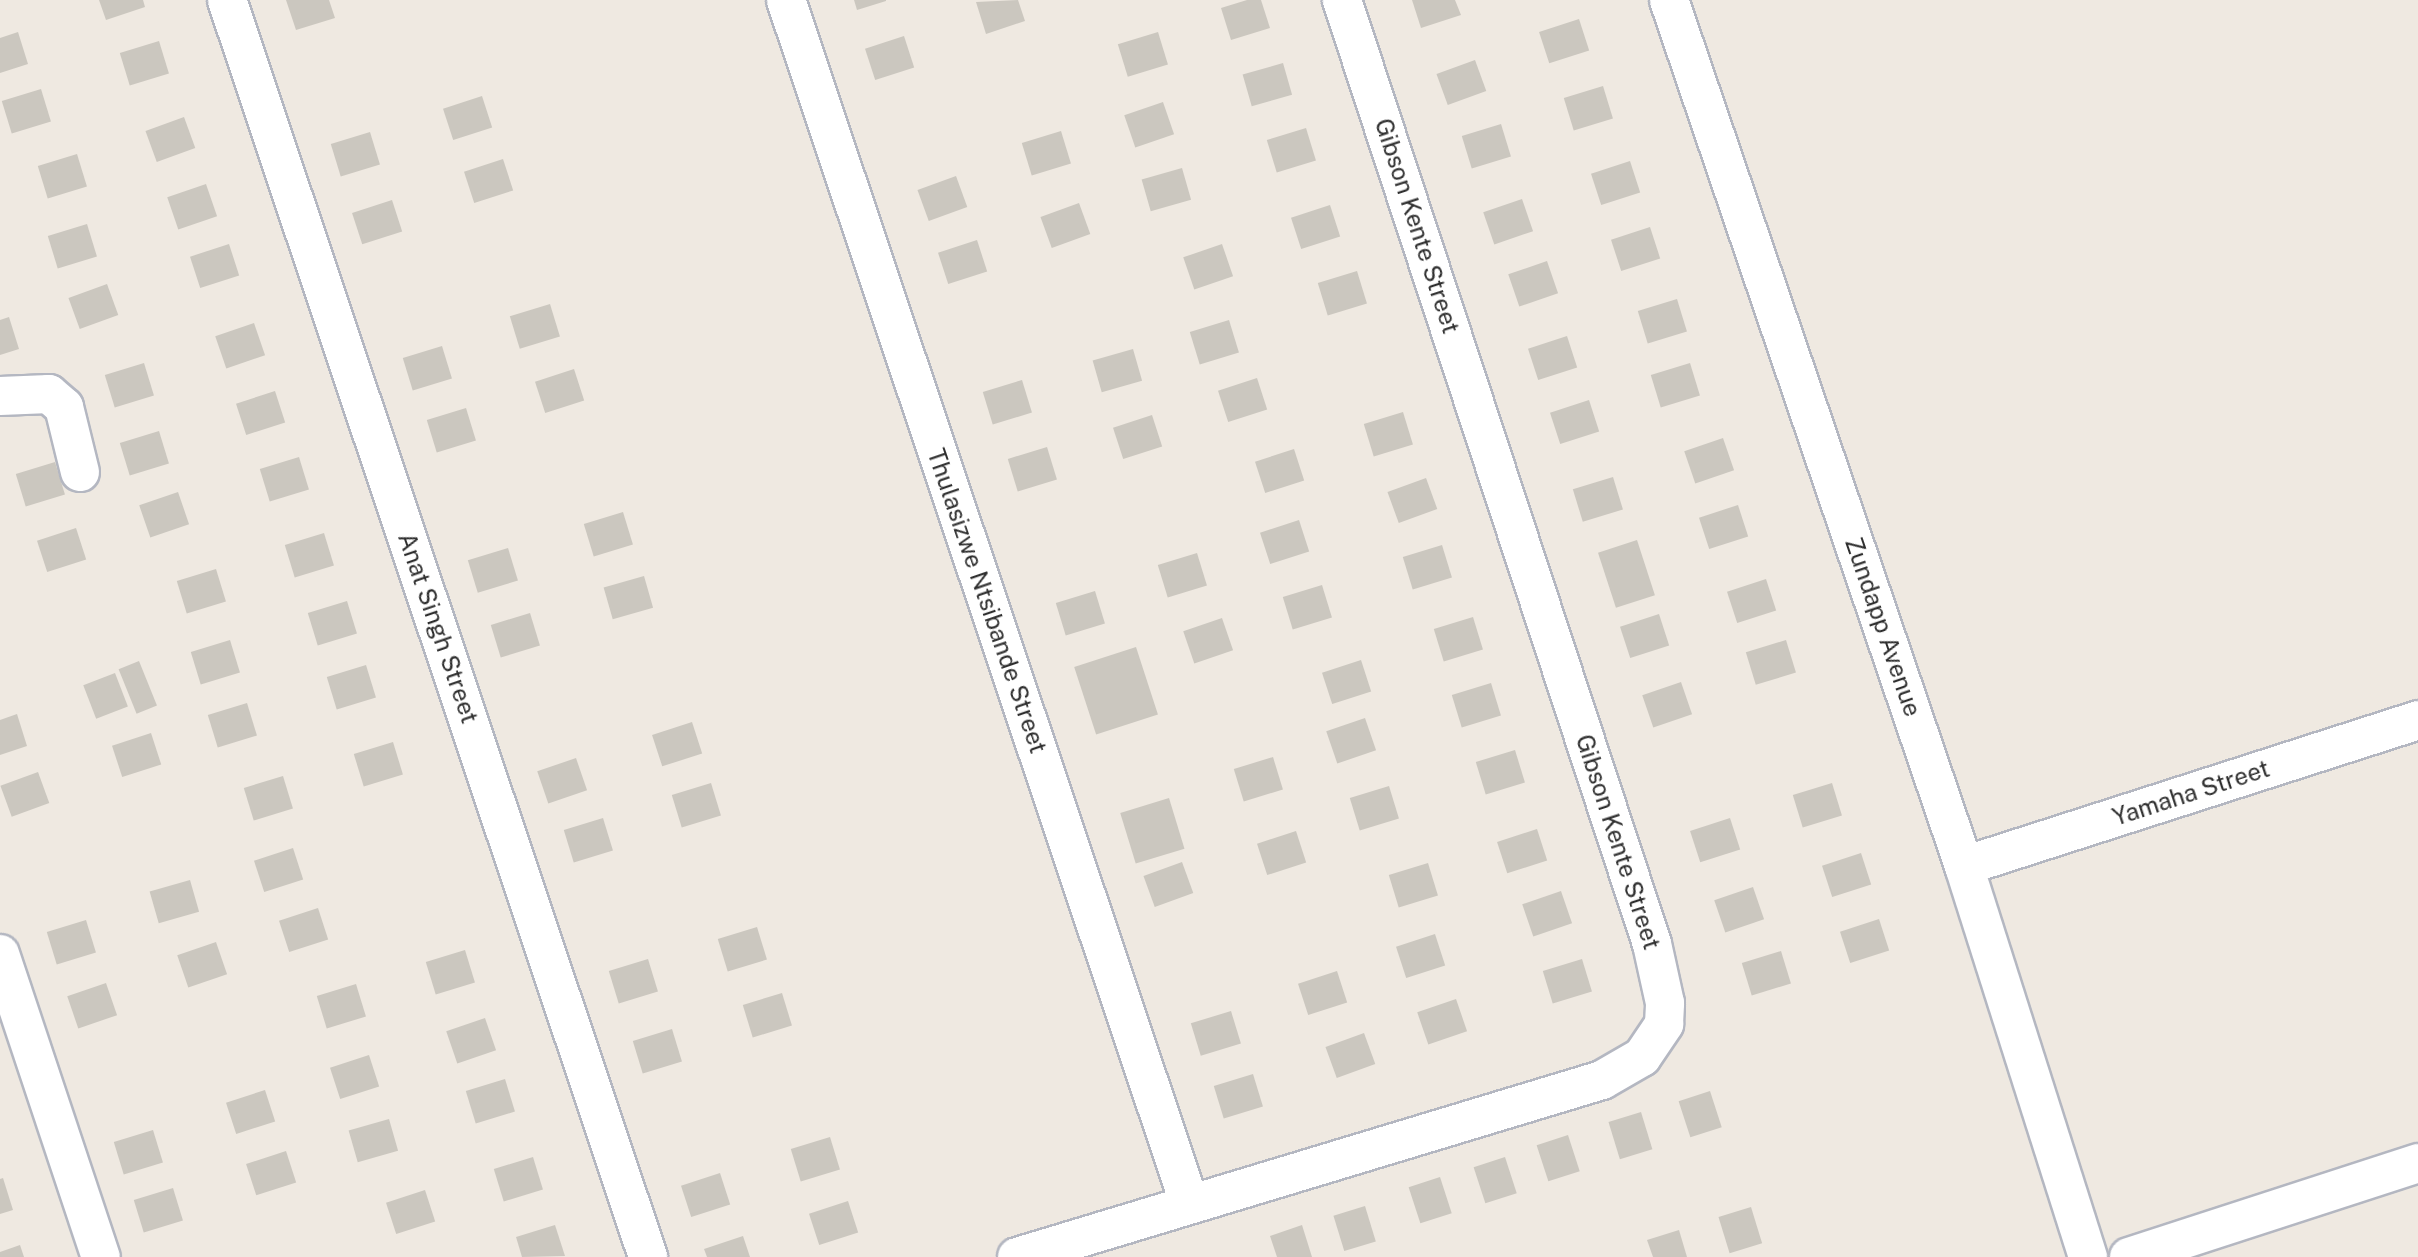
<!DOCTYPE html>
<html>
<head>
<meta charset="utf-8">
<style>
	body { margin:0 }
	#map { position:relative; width:2418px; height:1257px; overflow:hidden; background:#efe9e1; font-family:"Public Sans",sans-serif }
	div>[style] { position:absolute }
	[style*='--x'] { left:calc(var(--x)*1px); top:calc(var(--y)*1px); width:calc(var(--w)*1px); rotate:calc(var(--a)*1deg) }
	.building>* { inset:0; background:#cbc7bf; transform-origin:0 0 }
	.roads { filter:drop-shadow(2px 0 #b4b7c1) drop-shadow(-2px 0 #b4b7c1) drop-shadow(0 2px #b4b7c1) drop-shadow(0 -2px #b4b7c1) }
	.minor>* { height:38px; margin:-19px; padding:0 19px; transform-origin:19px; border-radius:19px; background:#fff }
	span { translate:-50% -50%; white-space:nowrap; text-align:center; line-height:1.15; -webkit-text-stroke:6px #fff; paint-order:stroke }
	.street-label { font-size:24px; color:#2e2e2e }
</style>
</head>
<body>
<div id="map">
	<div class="building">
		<i style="clip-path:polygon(99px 0,143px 0,145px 7px,106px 20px)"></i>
		<i style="clip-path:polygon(286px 0,329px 0,335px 18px,296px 30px)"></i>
		<i style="clip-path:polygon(854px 0,886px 0,886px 1px,857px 10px)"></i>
		<i style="clip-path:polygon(1018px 0,1025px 21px,986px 34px,976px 2px)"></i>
		<i style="clip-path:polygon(1247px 0,1261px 0,1270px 28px,1231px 40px,1221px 8px)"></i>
		<i style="clip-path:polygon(1412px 0,1455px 0,1461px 15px,1421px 28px)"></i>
		<i style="left:1579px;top:19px;width:33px;height:42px;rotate:72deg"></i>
		<i style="clip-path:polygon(18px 32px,28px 64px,0 73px,0 38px)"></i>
		<i style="left:1158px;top:32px;width:34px;height:42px;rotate:73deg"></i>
		<i style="left:904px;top:36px;width:33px;height:41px;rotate:72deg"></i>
		<i style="left:159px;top:41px;width:34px;height:41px;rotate:73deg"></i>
		<i style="left:1475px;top:60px;width:33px;height:41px;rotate:70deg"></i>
		<i style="left:1283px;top:63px;width:33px;height:42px;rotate:74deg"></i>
		<i style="left:1603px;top:86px;width:34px;height:41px;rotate:73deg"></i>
		<i style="left:41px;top:89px;width:34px;height:41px;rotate:73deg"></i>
		<i style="left:482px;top:96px;width:33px;height:41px;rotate:72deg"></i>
		<i style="left:1163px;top:102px;width:34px;height:41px;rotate:71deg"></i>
		<i style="left:184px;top:117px;width:33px;height:41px;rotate:70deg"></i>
		<i style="left:1501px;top:124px;width:34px;height:41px;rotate:73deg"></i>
		<i style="left:1306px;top:128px;width:34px;height:41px;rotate:73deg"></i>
		<i style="left:1061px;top:131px;width:34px;height:41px;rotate:73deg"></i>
		<i style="left:370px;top:132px;width:34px;height:41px;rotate:73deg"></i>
		<i style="left:77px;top:154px;width:34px;height:41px;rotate:73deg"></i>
		<i style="left:503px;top:159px;width:33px;height:41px;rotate:72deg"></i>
		<i style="left:1630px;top:161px;width:33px;height:41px;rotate:72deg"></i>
		<i style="left:1182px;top:168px;width:33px;height:42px;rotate:74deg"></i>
		<i style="left:956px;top:176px;width:33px;height:41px;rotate:70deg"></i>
		<i style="left:206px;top:184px;width:34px;height:41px;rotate:71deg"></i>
		<i style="left:1522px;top:199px;width:34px;height:41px;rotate:71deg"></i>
		<i style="left:392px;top:200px;width:33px;height:42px;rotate:72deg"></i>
		<i style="left:1079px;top:203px;width:33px;height:41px;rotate:70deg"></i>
		<i style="left:1330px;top:205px;width:33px;height:41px;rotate:72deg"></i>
		<i style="left:87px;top:224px;width:34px;height:41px;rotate:73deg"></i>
		<i style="left:1650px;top:227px;width:33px;height:41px;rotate:72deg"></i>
		<i style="left:977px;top:240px;width:33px;height:41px;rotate:72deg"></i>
		<i style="left:229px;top:244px;width:33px;height:41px;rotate:72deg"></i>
		<i style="left:1222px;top:244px;width:34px;height:41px;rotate:71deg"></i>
		<i style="left:1547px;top:261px;width:34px;height:41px;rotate:71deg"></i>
		<i style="left:1357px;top:271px;width:34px;height:41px;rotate:73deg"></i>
		<i style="left:107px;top:284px;width:33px;height:41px;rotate:70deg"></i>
		<i style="left:1677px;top:299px;width:34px;height:41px;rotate:73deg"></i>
		<i style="left:550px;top:304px;width:34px;height:42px;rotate:73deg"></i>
		<i style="clip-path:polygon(9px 317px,19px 349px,0 355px,0 320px)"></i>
		<i style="left:1229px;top:320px;width:34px;height:41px;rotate:73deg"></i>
		<i style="left:254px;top:323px;width:34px;height:41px;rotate:71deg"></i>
		<i style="left:1567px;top:336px;width:33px;height:41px;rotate:72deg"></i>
		<i style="left:442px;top:346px;width:34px;height:41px;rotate:73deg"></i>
		<i style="left:1133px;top:349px;width:33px;height:42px;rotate:74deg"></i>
		<i style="left:144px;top:363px;width:34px;height:41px;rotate:73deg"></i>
		<i style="left:1690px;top:363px;width:34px;height:41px;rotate:73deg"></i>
		<i style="left:574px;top:369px;width:33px;height:41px;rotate:72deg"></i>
		<i style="left:1257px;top:378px;width:33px;height:41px;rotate:72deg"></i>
		<i style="left:1022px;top:380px;width:34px;height:41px;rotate:73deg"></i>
		<i style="left:275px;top:391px;width:33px;height:41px;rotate:72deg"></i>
		<i style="left:1589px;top:400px;width:33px;height:41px;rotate:72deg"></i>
		<i style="left:466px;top:408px;width:34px;height:41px;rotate:73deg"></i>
		<i style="left:1403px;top:412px;width:34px;height:41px;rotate:73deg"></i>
		<i style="left:1152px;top:415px;width:33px;height:41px;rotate:72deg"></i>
		<i style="left:159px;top:431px;width:34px;height:41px;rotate:73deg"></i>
		<i style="left:1723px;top:438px;width:34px;height:41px;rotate:71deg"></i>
		<i style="left:1047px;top:447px;width:34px;height:41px;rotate:73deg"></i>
		<i style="left:1294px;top:449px;width:33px;height:41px;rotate:72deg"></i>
		<i style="left:299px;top:457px;width:34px;height:41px;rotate:73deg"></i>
		<i style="left:55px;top:462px;width:34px;height:41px;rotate:73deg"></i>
		<i style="left:1613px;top:477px;width:34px;height:42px;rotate:73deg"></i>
		<i style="left:1426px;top:478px;width:33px;height:41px;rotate:70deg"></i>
		<i style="left:178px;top:492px;width:34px;height:41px;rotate:71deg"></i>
		<i style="left:1738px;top:505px;width:33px;height:41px;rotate:72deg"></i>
		<i style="left:623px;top:512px;width:34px;height:41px;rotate:73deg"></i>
		<i style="left:1299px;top:520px;width:33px;height:41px;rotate:72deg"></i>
		<i style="left:76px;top:528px;width:33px;height:41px;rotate:72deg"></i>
		<i style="left:324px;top:533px;width:34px;height:41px;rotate:73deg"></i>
		<i style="left:1637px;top:540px;width:58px;height:41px;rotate:72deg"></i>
		<i style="left:1442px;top:545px;width:34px;height:41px;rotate:73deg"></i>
		<i style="left:508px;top:548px;width:34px;height:42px;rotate:73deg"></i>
		<i style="left:1197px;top:553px;width:34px;height:41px;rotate:73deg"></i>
		<i style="left:216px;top:569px;width:34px;height:41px;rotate:73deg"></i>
		<i style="left:644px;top:576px;width:33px;height:42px;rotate:74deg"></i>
		<i style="left:1766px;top:579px;width:33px;height:41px;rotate:72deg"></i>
		<i style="left:1322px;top:585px;width:34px;height:41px;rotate:73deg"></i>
		<i style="left:1095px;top:591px;width:34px;height:41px;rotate:73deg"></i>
		<i style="left:347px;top:601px;width:34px;height:41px;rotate:73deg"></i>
		<i style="left:530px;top:613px;width:34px;height:41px;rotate:73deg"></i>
		<i style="left:1659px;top:614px;width:33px;height:41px;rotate:72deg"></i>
		<i style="left:1473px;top:617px;width:34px;height:41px;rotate:73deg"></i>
		<i style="left:1222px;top:618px;width:34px;height:41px;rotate:71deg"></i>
		<i style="left:230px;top:640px;width:34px;height:41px;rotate:73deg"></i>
		<i style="left:1786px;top:640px;width:34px;height:42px;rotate:73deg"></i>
		<i style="left:1136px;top:647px;width:71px;height:65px;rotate:72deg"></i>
		<i style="left:1361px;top:660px;width:33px;height:41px;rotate:72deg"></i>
		<i style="left:139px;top:661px;width:48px;height:22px;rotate:68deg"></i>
		<i style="left:366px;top:665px;width:34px;height:41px;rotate:73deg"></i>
		<i style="left:115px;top:673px;width:36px;height:34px;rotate:69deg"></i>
		<i style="left:1681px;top:682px;width:34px;height:41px;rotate:71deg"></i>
		<i style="left:1491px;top:683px;width:34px;height:41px;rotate:73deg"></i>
		<i style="left:247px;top:703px;width:34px;height:41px;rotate:73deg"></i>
		<i style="clip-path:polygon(17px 714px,27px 746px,0 755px,0 720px)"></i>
		<i style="left:1365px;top:718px;width:34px;height:41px;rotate:71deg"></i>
		<i style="left:692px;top:722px;width:33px;height:42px;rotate:72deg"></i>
		<i style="left:151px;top:733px;width:33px;height:41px;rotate:72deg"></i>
		<i style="left:393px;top:742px;width:34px;height:41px;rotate:73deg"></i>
		<i style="left:1515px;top:750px;width:34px;height:41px;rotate:73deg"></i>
		<i style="left:1273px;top:757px;width:34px;height:41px;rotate:73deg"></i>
		<i style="left:576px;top:758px;width:34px;height:41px;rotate:71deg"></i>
		<i style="left:38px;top:772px;width:33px;height:40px;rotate:70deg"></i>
		<i style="left:283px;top:776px;width:34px;height:41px;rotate:73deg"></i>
		<i style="left:711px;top:783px;width:34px;height:41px;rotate:73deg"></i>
		<i style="left:1832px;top:783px;width:34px;height:41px;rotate:73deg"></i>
		<i style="left:1389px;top:786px;width:34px;height:41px;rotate:73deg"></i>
		<i style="left:1169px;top:798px;width:53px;height:51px;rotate:73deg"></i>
		<i style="left:603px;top:818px;width:34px;height:41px;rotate:73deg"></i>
		<i style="left:1730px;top:818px;width:33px;height:42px;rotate:72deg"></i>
		<i style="left:1537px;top:829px;width:33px;height:42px;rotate:72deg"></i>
		<i style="left:1296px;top:831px;width:33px;height:41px;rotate:72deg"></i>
		<i style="left:293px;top:848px;width:33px;height:41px;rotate:72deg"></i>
		<i style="left:1861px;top:853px;width:33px;height:41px;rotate:72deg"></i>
		<i style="left:1182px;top:862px;width:33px;height:41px;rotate:70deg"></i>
		<i style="left:1428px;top:863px;width:34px;height:41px;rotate:73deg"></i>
		<i style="left:190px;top:880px;width:33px;height:42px;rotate:74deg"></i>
		<i style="left:1753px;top:887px;width:34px;height:41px;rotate:71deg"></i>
		<i style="left:1561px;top:891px;width:34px;height:41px;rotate:71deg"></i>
		<i style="left:318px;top:908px;width:33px;height:41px;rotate:72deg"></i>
		<i style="left:1879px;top:919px;width:33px;height:41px;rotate:72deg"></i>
		<i style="left:86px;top:920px;width:34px;height:41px;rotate:73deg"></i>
		<i style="left:757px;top:927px;width:34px;height:41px;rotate:73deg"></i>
		<i style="left:1435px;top:934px;width:33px;height:41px;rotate:72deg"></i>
		<i style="left:216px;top:942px;width:34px;height:41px;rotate:71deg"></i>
		<i style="left:465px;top:950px;width:34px;height:41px;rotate:73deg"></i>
		<i style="left:1781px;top:951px;width:34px;height:41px;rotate:73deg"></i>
		<i style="left:648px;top:959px;width:34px;height:41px;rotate:73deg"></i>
		<i style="left:1582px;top:959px;width:34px;height:41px;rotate:73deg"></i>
		<i style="left:1337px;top:971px;width:33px;height:41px;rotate:72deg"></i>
		<i style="left:106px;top:983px;width:34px;height:41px;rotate:71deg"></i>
		<i style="left:356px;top:984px;width:34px;height:41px;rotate:73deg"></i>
		<i style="left:782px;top:993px;width:34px;height:41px;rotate:73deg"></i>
		<i style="left:1456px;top:999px;width:34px;height:41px;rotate:71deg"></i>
		<i style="left:1231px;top:1011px;width:34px;height:42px;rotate:73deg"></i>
		<i style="left:485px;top:1018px;width:34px;height:41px;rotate:71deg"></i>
		<i style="left:672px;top:1029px;width:34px;height:41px;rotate:73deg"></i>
		<i style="left:1364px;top:1033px;width:33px;height:41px;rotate:70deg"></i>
		<i style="left:369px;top:1055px;width:33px;height:41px;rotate:72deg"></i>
		<i style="left:1253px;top:1074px;width:34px;height:41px;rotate:73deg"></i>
		<i style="left:505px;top:1079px;width:34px;height:41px;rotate:73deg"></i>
		<i style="left:265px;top:1090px;width:33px;height:41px;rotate:72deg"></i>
		<i style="left:1710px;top:1091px;width:38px;height:33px;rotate:72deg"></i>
		<i style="left:1641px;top:1112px;width:39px;height:34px;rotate:73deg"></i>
		<i style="left:389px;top:1119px;width:33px;height:42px;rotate:74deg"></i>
		<i style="left:153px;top:1130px;width:34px;height:41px;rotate:73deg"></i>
		<i style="left:1568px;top:1135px;width:38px;height:33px;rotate:72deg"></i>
		<i style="left:830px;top:1137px;width:34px;height:41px;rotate:73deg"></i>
		<i style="left:286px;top:1151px;width:33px;height:42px;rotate:72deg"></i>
		<i style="left:533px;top:1157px;width:34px;height:41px;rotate:73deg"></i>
		<i style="left:1505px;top:1157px;width:38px;height:33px;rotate:72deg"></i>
		<i style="left:720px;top:1173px;width:33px;height:41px;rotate:72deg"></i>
		<i style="left:1440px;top:1177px;width:38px;height:33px;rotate:72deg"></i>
		<i style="clip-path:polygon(3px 1178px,13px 1210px,0 1214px,0 1179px)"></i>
		<i style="left:173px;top:1188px;width:34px;height:41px;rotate:73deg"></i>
		<i style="left:425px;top:1190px;width:33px;height:41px;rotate:72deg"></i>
		<i style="left:848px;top:1201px;width:33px;height:41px;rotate:72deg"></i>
		<i style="left:1365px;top:1206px;width:37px;height:33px;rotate:73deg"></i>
		<i style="left:1751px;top:1207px;width:38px;height:34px;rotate:73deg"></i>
		<i style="clip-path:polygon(555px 1225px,565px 1256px,522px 1257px,516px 1237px)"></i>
		<i style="clip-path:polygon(1302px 1225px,1312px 1257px,1277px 1257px,1270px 1236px)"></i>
		<i style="clip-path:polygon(1679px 1230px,1687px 1257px,1653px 1257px,1647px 1240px)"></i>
		<i style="clip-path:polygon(743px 1236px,750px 1257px,707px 1257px,704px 1249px)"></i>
		<i style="clip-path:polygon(20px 1245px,24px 1257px,0 1257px,0 1252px)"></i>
	</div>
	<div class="roads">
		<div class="minor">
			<i style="--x:227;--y:0;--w:1326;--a:71.48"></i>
			<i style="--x:786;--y:0;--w:1268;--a:71.47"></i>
			<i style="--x:1669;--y:0;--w:915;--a:71.19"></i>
			<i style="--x:1964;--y:866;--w:410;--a:72.4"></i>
			<i style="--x:0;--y:396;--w:49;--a:-2.3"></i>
			<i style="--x:49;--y:394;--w:20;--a:41"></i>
			<i style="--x:64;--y:407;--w:67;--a:76.2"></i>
			<i style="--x:1964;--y:866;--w:477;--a:-17.8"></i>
			<i style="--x:0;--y:954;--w:319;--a:71.6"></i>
			<i style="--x:1017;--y:1257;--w:611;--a:-16.83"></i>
			<i style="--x:1602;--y:1080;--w:46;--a:-29.9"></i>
			<i style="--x:1642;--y:1057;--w:40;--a:-56"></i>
			<i style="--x:1664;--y:1024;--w:21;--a:-87"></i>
			<i style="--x:1665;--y:1003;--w:60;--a:-102.4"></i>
			<i style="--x:1652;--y:944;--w:994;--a:-108.18"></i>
			<i style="--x:2129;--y:1257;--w:304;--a:-18"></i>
		</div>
	</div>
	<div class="street-label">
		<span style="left:1417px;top:226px;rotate:72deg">Gibson Kente Street</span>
		<span style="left:987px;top:601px;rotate:71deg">Thulasizwe Ntsibande Street</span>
		<span style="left:1883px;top:627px;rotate:71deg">Zundapp Avenue</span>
		<span style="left:438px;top:628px;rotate:71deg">Anat Singh Street</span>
		<span style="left:2191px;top:793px;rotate:-18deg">Yamaha Street</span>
		<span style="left:1618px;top:842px;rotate:72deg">Gibson Kente Street</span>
	</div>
</div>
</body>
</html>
